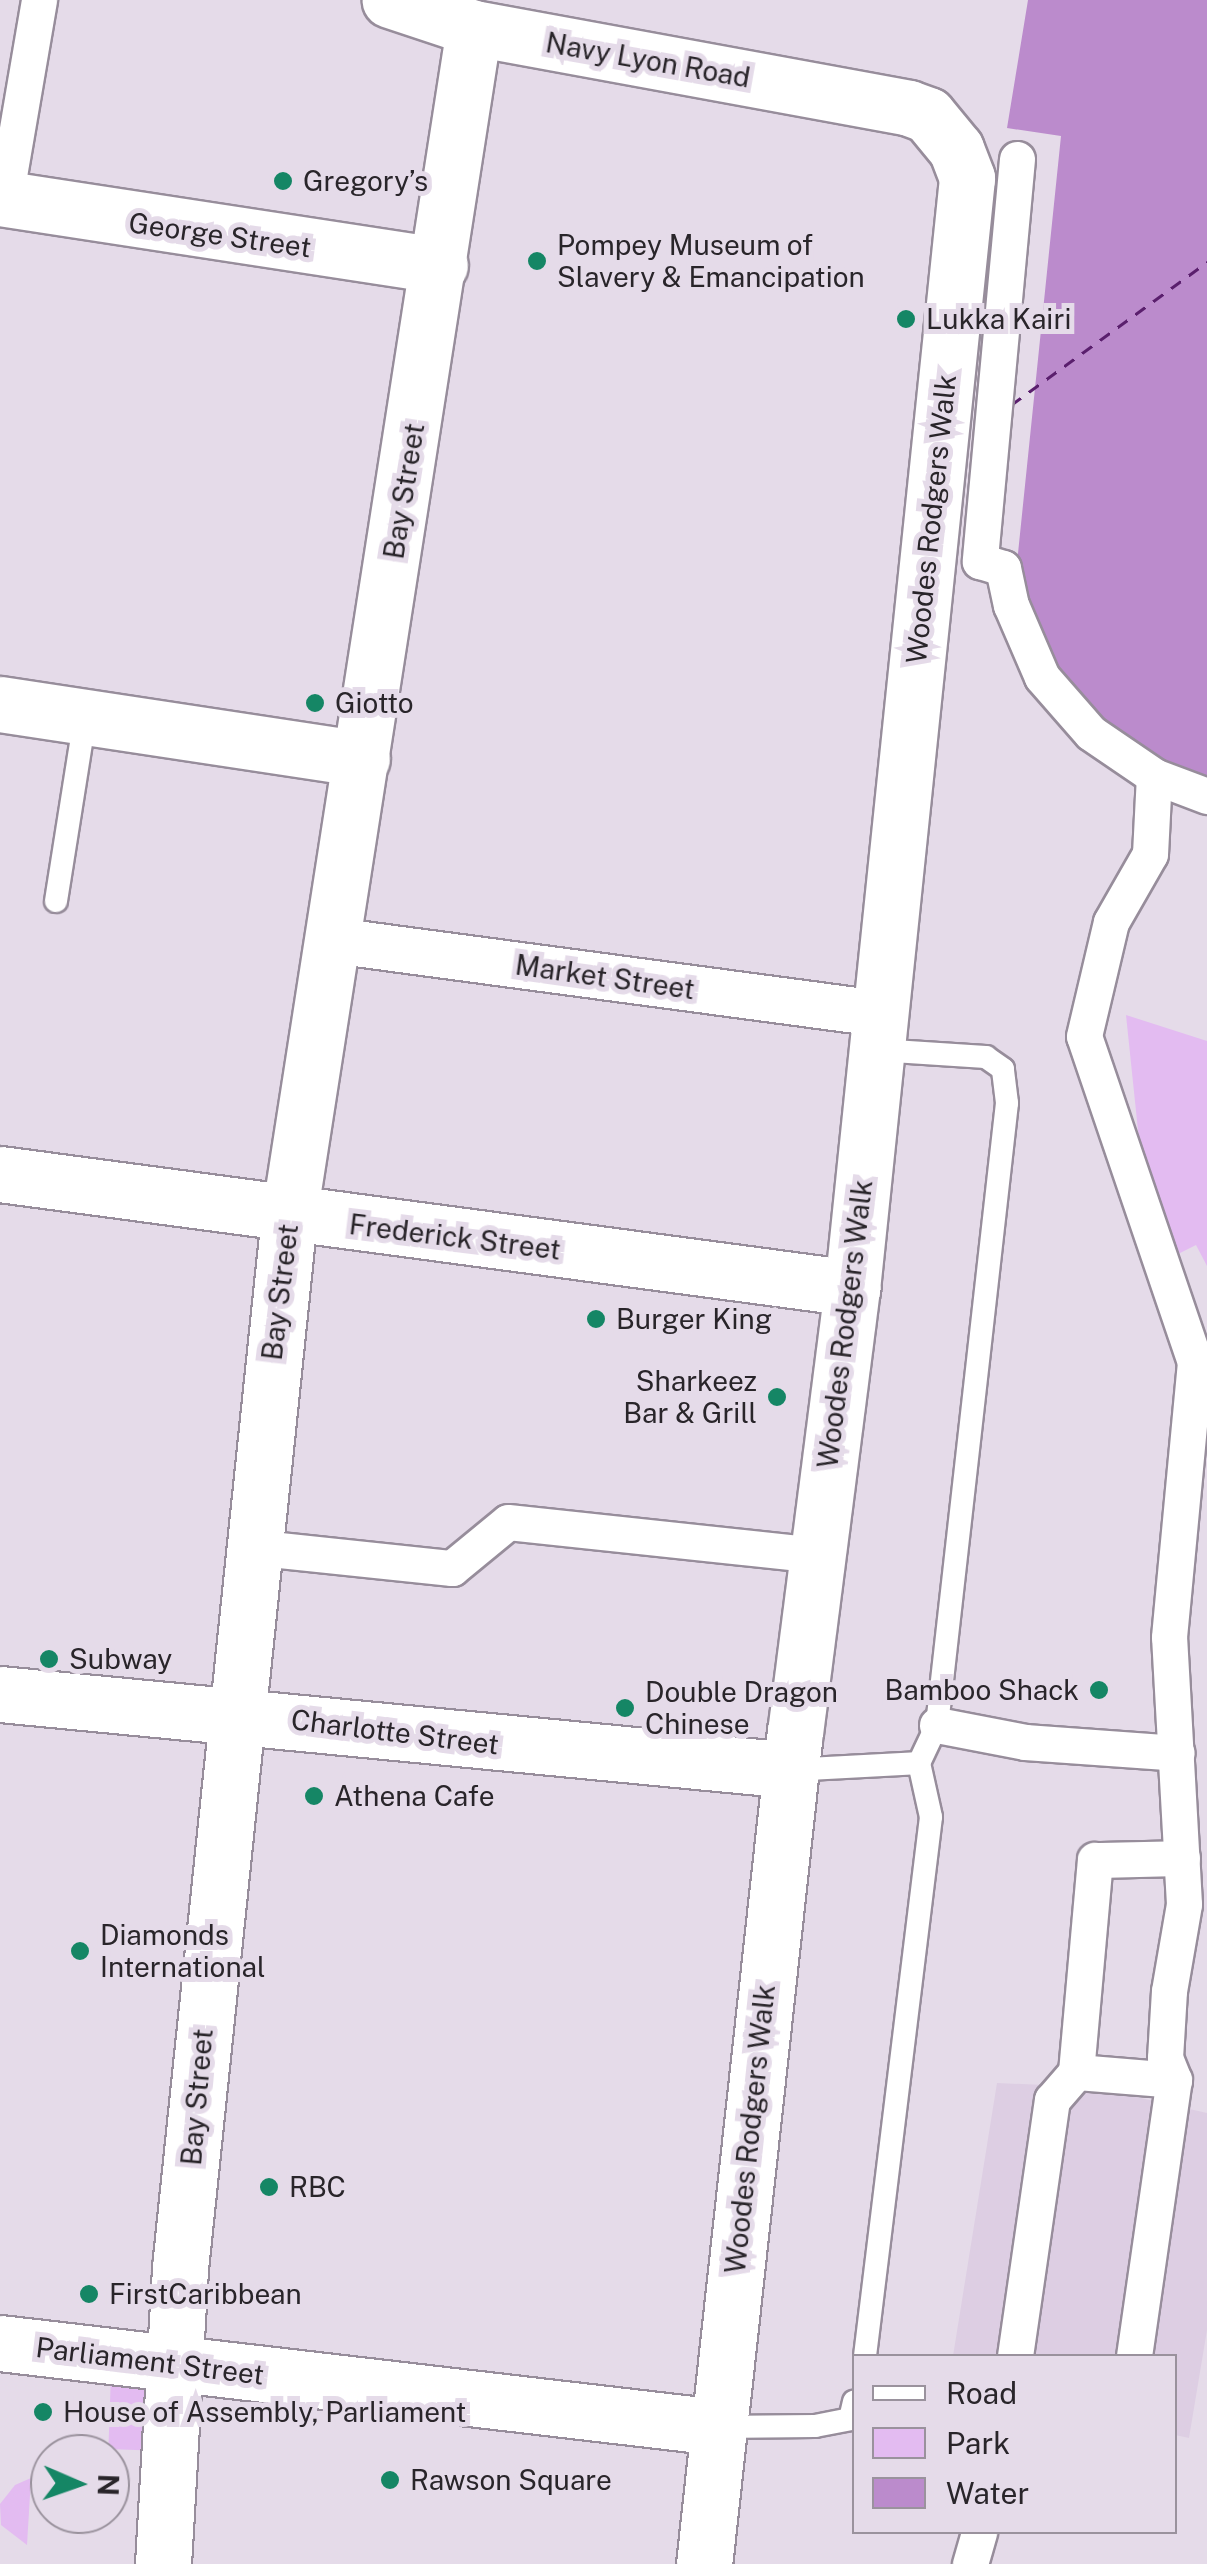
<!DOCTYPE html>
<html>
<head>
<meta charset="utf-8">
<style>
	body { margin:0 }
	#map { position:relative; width:1207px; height:2564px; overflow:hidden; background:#e5dbe9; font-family:"Public Sans",sans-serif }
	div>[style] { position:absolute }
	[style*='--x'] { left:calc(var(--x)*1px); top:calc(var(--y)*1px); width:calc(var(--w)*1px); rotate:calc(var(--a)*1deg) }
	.built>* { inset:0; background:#ddcee3 }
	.green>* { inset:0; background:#e3bbf1; transform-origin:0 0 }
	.water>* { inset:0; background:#bb8bcc }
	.ferry>* { height:2.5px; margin-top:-1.25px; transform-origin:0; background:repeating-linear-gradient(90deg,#5a1f6d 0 12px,transparent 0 22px) }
	.roads { filter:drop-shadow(2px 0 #978d9b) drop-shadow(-2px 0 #978d9b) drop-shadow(0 2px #978d9b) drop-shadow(0 -2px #978d9b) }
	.service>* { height:22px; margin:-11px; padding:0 11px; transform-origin:11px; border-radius:11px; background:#fff }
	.pedestrian>* { height:35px; margin:-17.5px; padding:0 17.5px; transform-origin:17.5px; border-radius:17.5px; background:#fff }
	.minor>* { height:45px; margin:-22.5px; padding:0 22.5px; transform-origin:22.5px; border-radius:22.5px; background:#fff }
	.tertiary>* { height:55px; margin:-27.5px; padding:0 27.5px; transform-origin:27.5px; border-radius:27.5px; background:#fff }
	.secondary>* { height:55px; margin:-27.5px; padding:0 27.5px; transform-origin:27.5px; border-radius:27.5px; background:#fff }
	.primary>* { height:55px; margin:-27.5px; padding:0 27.5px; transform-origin:27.5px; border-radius:27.5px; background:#fff }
	.trunk>* { height:55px; margin:-27.5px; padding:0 27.5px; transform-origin:27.5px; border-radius:27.5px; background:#fff }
	.dots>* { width:28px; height:28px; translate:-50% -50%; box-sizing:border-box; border:5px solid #e5dbe9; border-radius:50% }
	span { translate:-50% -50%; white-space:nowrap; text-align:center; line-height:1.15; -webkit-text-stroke:10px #e5dbe9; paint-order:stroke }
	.street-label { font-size:28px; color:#29252a }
	.poi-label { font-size:28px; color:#29252a }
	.left { translate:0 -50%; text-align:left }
	.right { translate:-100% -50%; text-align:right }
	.legend { position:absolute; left:852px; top:2354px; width:325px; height:180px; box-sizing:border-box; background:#e5dbe9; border:2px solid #9a929d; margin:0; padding:12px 18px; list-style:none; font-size:30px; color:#29252a }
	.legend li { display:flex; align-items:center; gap:20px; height:50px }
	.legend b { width:50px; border:2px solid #9a929d }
	.north { position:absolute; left:30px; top:2434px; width:100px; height:100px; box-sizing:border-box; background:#e5dbe9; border:2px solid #9a929d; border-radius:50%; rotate:92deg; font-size:28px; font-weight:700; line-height:40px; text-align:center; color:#29252a }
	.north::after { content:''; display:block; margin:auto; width:35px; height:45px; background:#158665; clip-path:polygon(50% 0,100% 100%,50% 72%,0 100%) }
</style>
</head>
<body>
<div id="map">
	<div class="built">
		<i style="clip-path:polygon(997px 2083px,1092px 2087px,1207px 2113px,1207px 2330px,1189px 2438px,1175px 2435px,1174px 2356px,953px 2356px)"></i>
	</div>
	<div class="green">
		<i style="clip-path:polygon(1126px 1015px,1207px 1041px,1207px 1266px,1196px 1245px,1176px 1255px,1141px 1159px)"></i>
		<i style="left:111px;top:2374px;width:34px;height:75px;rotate:2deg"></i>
		<i style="clip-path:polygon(31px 2478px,27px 2545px,1px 2525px,0 2504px,15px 2485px)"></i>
	</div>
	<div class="water">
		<i style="clip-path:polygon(1028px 0,1207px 0,1207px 778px,1150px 757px,1116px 735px,1060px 677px,1039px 641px,1017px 563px,1061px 136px,1007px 128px)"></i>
	</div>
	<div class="ferry">
		<i style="--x:1011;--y:405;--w:243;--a:-36.1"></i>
	</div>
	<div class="roads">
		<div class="service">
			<i style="--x:56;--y:901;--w:186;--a:-81"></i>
			<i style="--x:791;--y:1770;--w:128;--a:-3.1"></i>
			<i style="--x:865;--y:2356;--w:543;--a:-83.02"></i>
			<i style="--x:931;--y:1817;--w:55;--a:-102.5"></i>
			<i style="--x:919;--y:1763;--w:42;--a:-64.7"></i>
			<i style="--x:937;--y:1725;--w:626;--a:-83.58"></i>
			<i style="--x:1007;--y:1103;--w:34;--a:-97"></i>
			<i style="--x:1003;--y:1069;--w:21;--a:-145"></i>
			<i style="--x:986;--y:1057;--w:109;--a:-176.3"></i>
			<i style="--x:717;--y:2427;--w:98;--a:-0.6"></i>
			<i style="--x:815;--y:2426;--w:36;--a:-11"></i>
			<i style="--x:850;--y:2419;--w:18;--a:-77"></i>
		</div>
		<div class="pedestrian">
			<i style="--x:1017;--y:159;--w:404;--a:95.3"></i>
			<i style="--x:980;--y:561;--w:24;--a:17"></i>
			<i style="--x:1003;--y:568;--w:38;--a:78"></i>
			<i style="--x:1011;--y:605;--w:78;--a:66.7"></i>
			<i style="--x:1042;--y:677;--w:74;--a:48.8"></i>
			<i style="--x:1091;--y:733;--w:76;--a:34.3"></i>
			<i style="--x:1154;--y:776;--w:57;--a:20.7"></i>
			<i style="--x:5;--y:199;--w:202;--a:-80.3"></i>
			<i style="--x:251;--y:1547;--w:202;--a:6"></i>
			<i style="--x:452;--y:1568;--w:72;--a:-39.4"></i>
			<i style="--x:508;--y:1522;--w:310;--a:6.1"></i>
			<i style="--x:937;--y:1725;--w:90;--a:10.9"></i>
			<i style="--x:1025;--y:1742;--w:152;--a:4.1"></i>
			<i style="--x:1174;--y:2080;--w:98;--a:-175.3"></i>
			<i style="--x:1076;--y:2072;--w:213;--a:-84.9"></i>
			<i style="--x:1095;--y:1860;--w:87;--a:-1.3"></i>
			<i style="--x:1015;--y:2356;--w:259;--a:-81.8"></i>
			<i style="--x:1052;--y:2100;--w:37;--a:-49"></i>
			<i style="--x:1134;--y:2356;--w:279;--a:-81.8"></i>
			<i style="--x:1174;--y:2080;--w:24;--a:-112"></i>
			<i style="--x:1165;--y:2058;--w:67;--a:-86.6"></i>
			<i style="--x:1169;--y:1991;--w:88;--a:-80.2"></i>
			<i style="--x:1184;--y:1904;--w:267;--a:-93.2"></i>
			<i style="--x:1169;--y:1637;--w:276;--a:-84.6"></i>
			<i style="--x:1195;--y:1362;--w:344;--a:-108.8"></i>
			<i style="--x:1084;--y:1036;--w:117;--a:-76.7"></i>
			<i style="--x:1111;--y:922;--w:78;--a:-60.2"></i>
			<i style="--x:1150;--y:854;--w:78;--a:-87.1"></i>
			<i style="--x:970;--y:2564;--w:33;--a:-74"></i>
		</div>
		<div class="minor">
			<i style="--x:333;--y:940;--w:550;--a:7.63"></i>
		</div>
		<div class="tertiary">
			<i style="--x:0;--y:198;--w:445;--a:8.7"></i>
		</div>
		<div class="secondary">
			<i style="--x:474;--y:28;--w:442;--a:10.4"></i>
			<i style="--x:909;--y:108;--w:20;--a:20"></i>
			<i style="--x:928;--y:115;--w:44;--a:50.5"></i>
			<i style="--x:956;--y:149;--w:31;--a:69"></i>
			<i style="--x:967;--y:178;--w:1116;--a:95.91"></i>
			<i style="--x:852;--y:1288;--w:447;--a:97.3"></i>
			<i style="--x:795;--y:1731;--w:838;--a:96.23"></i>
			<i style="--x:0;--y:1174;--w:860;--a:7.62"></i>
			<i style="--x:0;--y:1694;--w:795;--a:5.49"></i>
			<i style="--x:0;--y:2343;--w:722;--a:6.68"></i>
		</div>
		<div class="primary">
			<i style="--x:0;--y:704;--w:366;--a:8.6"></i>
		</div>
		<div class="trunk">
			<i style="--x:163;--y:2564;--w:296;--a:-86.7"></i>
			<i style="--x:180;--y:2268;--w:1058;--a:-84.08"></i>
			<i style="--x:289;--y:1216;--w:1202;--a:-81.15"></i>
			<i style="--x:474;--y:28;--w:89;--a:-161.6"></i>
		</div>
	</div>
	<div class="dots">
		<i style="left:283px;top:181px;background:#158665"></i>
		<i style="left:537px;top:261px;background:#158665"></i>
		<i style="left:906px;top:319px;background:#158665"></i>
		<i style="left:315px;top:703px;background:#158665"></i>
		<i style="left:596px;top:1319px;background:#158665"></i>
		<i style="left:777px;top:1397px;background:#158665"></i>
		<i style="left:49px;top:1659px;background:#158665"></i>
		<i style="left:1099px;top:1690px;background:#158665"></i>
		<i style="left:625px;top:1708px;background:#158665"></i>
		<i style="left:314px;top:1796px;background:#158665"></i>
		<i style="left:80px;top:1951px;background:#158665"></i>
		<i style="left:269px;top:2187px;background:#158665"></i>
		<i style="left:89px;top:2294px;background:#158665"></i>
		<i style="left:43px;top:2412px;background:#158665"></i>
		<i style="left:390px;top:2480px;background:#158665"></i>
	</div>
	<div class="street-label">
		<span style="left:648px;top:60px;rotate:10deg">Navy Lyon Road</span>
		<span style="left:220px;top:235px;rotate:8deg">George Street</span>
		<span style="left:404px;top:491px;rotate:-81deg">Bay Street</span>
		<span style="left:931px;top:519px;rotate:-84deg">Woodes Rodgers Walk</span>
		<span style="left:605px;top:977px;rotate:8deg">Market Street</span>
		<span style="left:455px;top:1237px;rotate:7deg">Frederick Street</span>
		<span style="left:280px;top:1292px;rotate:-83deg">Bay Street</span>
		<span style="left:845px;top:1324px;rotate:-83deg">Woodes Rodgers Walk</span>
		<span style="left:395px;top:1732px;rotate:7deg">Charlotte Street</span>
		<span style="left:197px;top:2097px;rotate:-85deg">Bay Street</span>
		<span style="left:750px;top:2129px;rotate:-84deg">Woodes Rodgers Walk</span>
		<span style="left:150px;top:2361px;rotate:7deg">Parliament Street</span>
	</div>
	<div class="poi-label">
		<span class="left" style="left:303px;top:181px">Gregory’s</span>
		<span class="left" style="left:557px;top:261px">Pompey Museum of<br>Slavery &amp; Emancipation</span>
		<span class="left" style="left:926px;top:319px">Lukka Kairi</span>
		<span class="left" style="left:335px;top:703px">Giotto</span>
		<span class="left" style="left:616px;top:1319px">Burger King</span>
		<span class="right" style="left:757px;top:1397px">Sharkeez<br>Bar &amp; Grill</span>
		<span class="left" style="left:69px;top:1659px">Subway</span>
		<span class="right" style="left:1079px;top:1690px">Bamboo Shack</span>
		<span class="left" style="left:645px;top:1708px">Double Dragon<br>Chinese</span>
		<span class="left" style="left:334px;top:1796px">Athena Cafe</span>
		<span class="left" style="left:100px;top:1951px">Diamonds<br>International</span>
		<span class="left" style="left:289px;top:2187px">RBC</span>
		<span class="left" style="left:109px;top:2294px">FirstCaribbean</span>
		<span class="left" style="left:63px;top:2412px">House of Assembly, Parliament</span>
		<span class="left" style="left:410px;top:2480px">Rawson Square</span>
	</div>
	<ul class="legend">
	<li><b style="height:12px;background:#fff"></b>Road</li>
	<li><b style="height:28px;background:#e3bbf1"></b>Park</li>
	<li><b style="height:28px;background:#bb8bcc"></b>Water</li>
	</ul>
	<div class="north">N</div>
</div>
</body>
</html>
